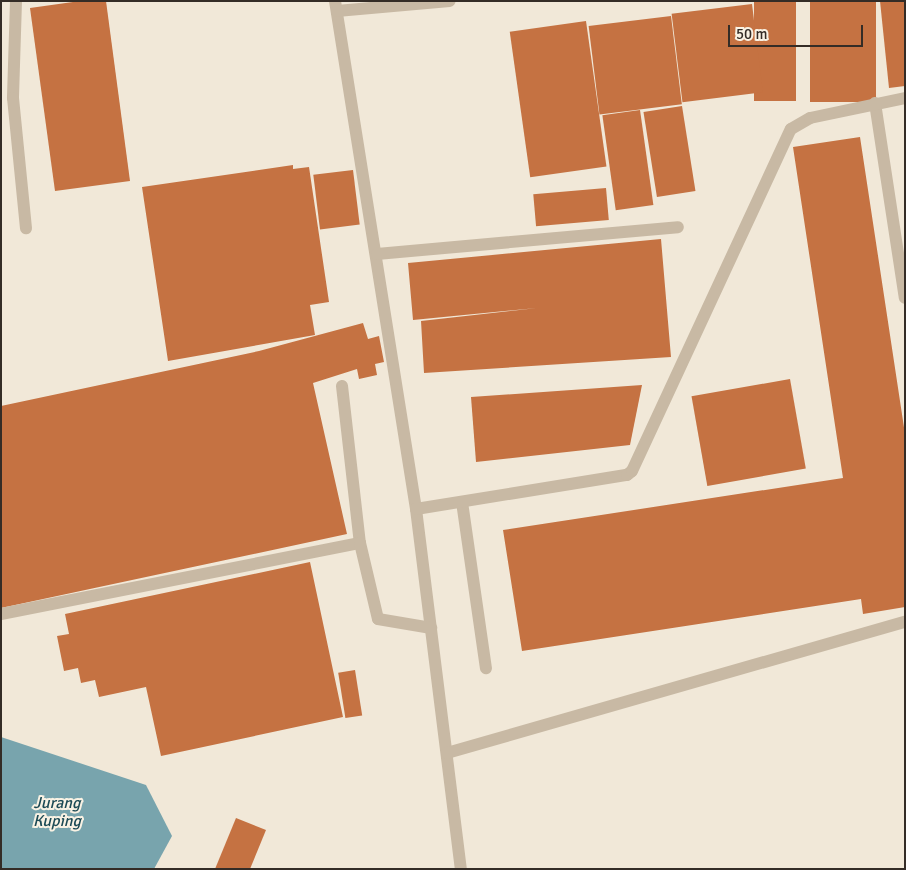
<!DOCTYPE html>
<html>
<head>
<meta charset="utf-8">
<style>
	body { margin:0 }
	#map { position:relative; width:906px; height:870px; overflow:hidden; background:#f1e8d8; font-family:Signika,sans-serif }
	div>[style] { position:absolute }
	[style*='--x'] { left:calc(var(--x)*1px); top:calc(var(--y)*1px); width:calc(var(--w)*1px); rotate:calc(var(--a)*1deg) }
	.water>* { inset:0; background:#78a4ad }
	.building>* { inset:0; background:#c57242; transform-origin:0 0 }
	.minor>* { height:12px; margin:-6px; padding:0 6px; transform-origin:6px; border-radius:6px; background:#c8b9a4 }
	span { translate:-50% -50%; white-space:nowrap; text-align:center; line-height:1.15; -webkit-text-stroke:4px #f9f2e4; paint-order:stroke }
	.water-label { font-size:16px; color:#1c4a55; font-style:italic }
	.frame { position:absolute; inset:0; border:2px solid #342c26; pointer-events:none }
	.scale { position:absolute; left:728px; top:25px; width:135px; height:22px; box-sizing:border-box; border:2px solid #342c26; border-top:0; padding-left:6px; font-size:15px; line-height:18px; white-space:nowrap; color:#342c26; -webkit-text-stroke:4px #f9f2e4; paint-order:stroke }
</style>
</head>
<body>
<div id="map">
	<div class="water">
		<i style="clip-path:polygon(1px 737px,146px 785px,172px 836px,154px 869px,1px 869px)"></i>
	</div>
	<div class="building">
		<i style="clip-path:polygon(80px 1px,106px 1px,130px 181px,55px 191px,30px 8px)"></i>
		<i style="left:754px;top:1px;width:42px;height:100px"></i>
		<i style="left:810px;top:1px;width:66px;height:101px"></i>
		<i style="clip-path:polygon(880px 1px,905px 1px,905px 86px,889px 88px)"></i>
		<i style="left:752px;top:4px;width:89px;height:81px;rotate:83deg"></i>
		<i style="left:671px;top:16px;width:89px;height:83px;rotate:83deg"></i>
		<i style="left:586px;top:21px;width:147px;height:77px;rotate:82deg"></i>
		<i style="left:682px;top:106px;width:86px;height:39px;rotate:81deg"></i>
		<i style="left:640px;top:110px;width:96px;height:38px;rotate:82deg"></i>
		<i style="clip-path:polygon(860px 137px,905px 434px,905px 607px,863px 614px,861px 599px,522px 651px,503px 530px,843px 478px,793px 147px)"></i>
		<i style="clip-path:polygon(293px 165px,293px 169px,309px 167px,329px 302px,310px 305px,315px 335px,168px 361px,142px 187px)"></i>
		<i style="left:353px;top:170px;width:55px;height:40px;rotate:83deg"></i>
		<i style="left:606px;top:188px;width:32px;height:73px;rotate:85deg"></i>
		<i style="clip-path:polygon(661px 239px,671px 357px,424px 373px,421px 321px,537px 308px,413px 320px,408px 263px)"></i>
		<i style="clip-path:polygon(363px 323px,368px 339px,379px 336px,384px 362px,375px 364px,377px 375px,359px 379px,357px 369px,313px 383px,347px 534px,1px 608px,1px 406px,259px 351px)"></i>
		<i style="left:790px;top:379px;width:91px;height:100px;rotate:80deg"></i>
		<i style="clip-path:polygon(642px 385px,630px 445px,476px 462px,471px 397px)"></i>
		<i style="clip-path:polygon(310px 562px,343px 717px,161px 756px,146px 687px,99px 697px,95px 680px,81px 683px,78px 668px,64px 671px,57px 636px,69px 634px,65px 614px)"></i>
		<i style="left:355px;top:670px;width:46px;height:17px;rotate:81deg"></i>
		<i style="clip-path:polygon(236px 818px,266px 830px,250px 869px,215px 869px)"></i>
	</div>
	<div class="minor">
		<i style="--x:16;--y:1;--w:97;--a:91.8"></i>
		<i style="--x:13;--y:98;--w:131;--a:84.3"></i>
		<i style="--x:335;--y:1;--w:514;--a:80.94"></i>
		<i style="--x:416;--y:509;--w:363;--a:82.9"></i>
		<i style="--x:337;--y:11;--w:113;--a:-5.1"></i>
		<i style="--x:875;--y:103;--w:197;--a:81.3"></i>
		<i style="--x:377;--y:254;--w:302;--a:-5.1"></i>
		<i style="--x:342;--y:386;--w:158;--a:83.5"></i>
		<i style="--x:462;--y:502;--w:168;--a:81.8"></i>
		<i style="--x:416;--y:509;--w:214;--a:-9.2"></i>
		<i style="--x:627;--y:475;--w:6;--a:-39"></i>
		<i style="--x:632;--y:471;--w:377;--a:-65.1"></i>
		<i style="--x:791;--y:129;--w:22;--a:-30"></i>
		<i style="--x:810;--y:118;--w:97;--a:-11.9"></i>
		<i style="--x:1;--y:614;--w:366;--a:-11.2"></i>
		<i style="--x:360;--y:543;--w:78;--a:76.7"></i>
		<i style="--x:378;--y:619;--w:54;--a:9.6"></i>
		<i style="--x:447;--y:753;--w:476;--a:-16"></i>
	</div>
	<div class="water-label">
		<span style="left:57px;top:812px">Jurang<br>Kuping</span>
	</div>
	<div class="frame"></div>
	<div class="scale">50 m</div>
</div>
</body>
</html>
